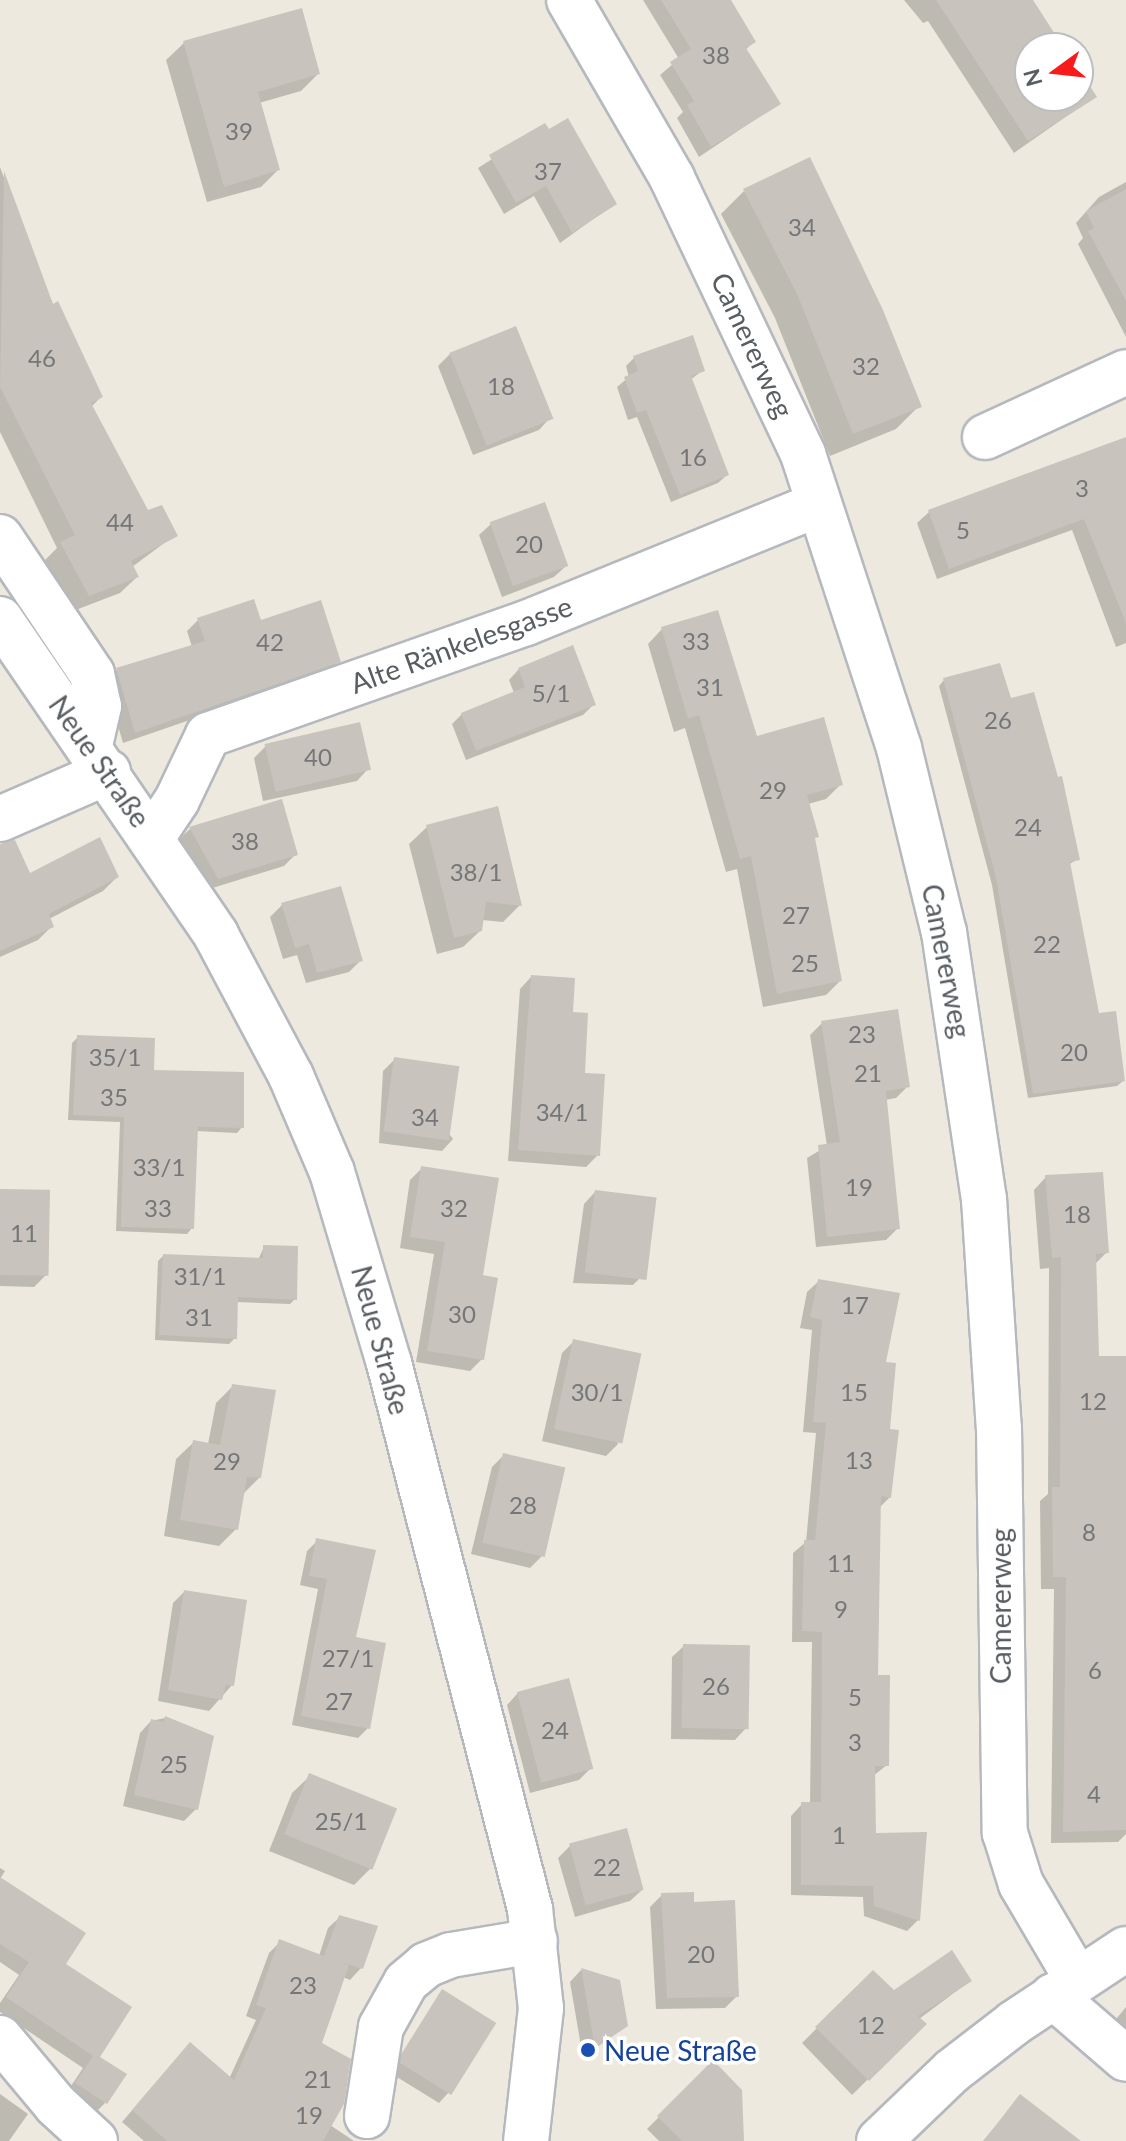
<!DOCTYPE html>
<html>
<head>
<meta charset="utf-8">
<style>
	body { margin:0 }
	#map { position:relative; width:1126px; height:2141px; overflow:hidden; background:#ede9df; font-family:Lato,sans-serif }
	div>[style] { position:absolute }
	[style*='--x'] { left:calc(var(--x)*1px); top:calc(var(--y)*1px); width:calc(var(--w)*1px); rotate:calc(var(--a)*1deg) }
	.shadow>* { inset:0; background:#0003 }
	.building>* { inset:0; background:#c8c3bc; transform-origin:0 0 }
	.roads { filter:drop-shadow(2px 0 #b5b9be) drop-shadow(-2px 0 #b5b9be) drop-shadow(0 2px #b5b9be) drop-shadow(0 -2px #b5b9be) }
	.minor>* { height:44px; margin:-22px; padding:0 22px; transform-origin:22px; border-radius:22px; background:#fff }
	.dots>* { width:22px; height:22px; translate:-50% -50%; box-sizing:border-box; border:4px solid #fff; border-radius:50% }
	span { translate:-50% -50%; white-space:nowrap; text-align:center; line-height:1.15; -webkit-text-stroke:7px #fff; paint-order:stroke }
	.number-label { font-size:24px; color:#747678 }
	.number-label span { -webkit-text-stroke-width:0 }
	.street-label { font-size:28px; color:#585d62 }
	.transit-label { font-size:28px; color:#164399 }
	.left { translate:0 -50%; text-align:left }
	.north { position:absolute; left:1014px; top:32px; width:80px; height:80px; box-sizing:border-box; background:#fff; border:2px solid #bcbec0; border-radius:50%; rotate:255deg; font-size:22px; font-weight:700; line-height:32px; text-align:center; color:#585d62 }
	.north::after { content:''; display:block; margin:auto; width:28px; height:36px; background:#f81b1a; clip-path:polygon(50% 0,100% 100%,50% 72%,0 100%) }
</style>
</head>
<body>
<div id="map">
	<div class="shadow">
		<i style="clip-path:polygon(643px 0,728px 0,754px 42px,745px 50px,778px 104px,699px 157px,677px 118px,683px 112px,660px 75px,679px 59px)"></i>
		<i style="clip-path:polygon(904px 0,1020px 0,1062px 48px,1030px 48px,1030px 96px,1078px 96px,1078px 72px,1094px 97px,1014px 153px,928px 21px,923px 23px)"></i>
		<i style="clip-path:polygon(300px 10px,318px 74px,301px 91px,259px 103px,278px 170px,261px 187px,207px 202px,166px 60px,184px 43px)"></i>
		<i style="clip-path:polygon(544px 126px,614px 204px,560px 243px,534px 196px,504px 214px,478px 168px)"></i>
		<i style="clip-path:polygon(0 167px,52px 306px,101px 397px,91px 407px,147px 512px,175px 535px,132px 567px,137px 577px,120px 593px,73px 611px,45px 560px,57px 548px,0 432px)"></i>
		<i style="clip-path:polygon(1126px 182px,1126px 337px,1078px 244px,1083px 238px,1076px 223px,1099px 197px)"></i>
		<i style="clip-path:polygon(744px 191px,919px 406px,896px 429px,830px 456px,775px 318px,721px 214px)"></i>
		<i style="clip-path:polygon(450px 354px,550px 418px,539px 430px,473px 455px,438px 366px)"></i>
		<i style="clip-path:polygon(634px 358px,702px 371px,690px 380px,727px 475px,718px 483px,671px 502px,637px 417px,628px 420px,617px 387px,629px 377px,626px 366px)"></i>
		<i style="clip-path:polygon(1126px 458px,1126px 643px,1116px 647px,1072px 530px,937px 579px,917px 523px,929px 512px)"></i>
		<i style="clip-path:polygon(491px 524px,566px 566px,554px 577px,502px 597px,479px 535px)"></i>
		<i style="clip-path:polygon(198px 620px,260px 623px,339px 661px,327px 673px,123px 743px,105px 681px,117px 670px,192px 647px,187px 631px)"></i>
		<i style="clip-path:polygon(662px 629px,756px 738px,841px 784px,826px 799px,808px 804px,840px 981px,826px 995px,763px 1007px,737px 869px,726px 872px,685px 728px,674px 732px,648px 644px)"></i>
		<i style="clip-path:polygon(519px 669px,593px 705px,583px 715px,466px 760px,452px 724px,462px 714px,514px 693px,509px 680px)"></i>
		<i style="clip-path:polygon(944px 680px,1009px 701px,1078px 859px,1068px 865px,1098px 1015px,1123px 1081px,1117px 1086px,1028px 1098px,992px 885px,939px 686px)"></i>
		<i style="clip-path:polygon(266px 746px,368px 769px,357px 781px,263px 801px,254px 758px)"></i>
		<i style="clip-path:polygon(281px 802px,296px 854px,284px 866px,206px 890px,178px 840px,190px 829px)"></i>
		<i style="clip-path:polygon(427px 827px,520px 905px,503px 922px,482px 920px,481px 930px,463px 947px,437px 954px,409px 844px)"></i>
		<i style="clip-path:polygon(0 853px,29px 876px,117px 877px,103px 891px,49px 919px,52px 926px,38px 940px,0 957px)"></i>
		<i style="clip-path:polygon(282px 905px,360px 961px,349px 972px,306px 983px,297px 955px,283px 959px,270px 917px)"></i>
		<i style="clip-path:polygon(531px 977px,571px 1014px,598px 1155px,586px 1167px,508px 1161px,520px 989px)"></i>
		<i style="clip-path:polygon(822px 1023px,908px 1086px,896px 1098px,885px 1100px,898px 1228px,886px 1240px,816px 1247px,807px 1158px,827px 1146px,810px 1035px)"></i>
		<i style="clip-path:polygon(78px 1037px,152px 1072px,242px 1127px,237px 1133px,196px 1131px,192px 1228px,187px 1234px,116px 1231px,120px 1122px,68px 1120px,72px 1043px)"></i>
		<i style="clip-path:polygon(394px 1060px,453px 1139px,442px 1151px,379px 1143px,383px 1071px)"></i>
		<i style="clip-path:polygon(422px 1168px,481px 1277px,482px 1359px,470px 1371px,416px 1362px,434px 1254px,400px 1248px,410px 1180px)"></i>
		<i style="clip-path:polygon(1046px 1177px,1107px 1252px,1094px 1265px,1097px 1357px,1126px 1360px,1126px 1834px,1118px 1842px,1051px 1843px,1054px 1589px,1041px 1589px,1040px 1501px,1048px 1494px,1049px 1268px,1040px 1269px,1034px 1190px)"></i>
		<i style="clip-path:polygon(0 1191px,46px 1275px,34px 1287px,0 1286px)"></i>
		<i style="clip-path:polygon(595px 1192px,645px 1273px,633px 1285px,573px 1283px,584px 1204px)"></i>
		<i style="clip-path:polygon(264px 1247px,295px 1299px,290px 1304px,236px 1302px,235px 1338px,229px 1344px,155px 1340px,158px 1261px,163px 1256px,258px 1260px)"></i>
		<i style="clip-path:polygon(819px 1281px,898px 1295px,883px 1364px,890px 1497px,879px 1508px,876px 1677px,887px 1765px,873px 1776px,874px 1836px,918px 1920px,907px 1931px,864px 1916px,863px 1897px,791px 1895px,791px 1816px,802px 1804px,810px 1804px,812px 1642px,792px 1642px,793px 1553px,806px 1542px,816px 1433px,803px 1432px,812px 1330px,800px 1328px,807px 1292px)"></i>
		<i style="clip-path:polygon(574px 1341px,618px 1444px,606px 1456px,542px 1441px,562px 1353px)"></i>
		<i style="clip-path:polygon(233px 1386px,259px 1478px,242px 1495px,236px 1529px,219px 1546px,164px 1536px,176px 1459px,194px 1442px,208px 1444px,216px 1403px)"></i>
		<i style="clip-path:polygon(504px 1455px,542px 1556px,530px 1568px,471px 1554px,492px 1467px)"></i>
		<i style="clip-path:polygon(317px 1541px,354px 1639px,368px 1728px,358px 1738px,292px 1725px,318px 1589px,300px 1585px,307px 1551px)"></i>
		<i style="clip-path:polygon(184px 1592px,232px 1685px,209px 1711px,158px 1701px,173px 1603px)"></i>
		<i style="clip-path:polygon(684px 1646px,746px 1728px,735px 1740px,671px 1739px,672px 1657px)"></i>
		<i style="clip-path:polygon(518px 1693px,591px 1768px,579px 1780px,530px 1793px,507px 1705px)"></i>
		<i style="clip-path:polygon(165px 1718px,196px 1809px,184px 1821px,123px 1806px,140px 1733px,151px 1721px)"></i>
		<i style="clip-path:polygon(310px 1776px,371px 1868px,354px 1885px,269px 1851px,292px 1793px)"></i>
		<i style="clip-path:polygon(570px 1846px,642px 1890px,630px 1901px,575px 1917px,558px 1858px)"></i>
		<i style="clip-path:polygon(0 1868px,5px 1871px,0 1879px,63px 1964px,97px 2058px,105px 2103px,94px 2114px,65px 2095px,83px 2068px,0 2012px,0 2003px,19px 1975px,0 1962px)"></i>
		<i style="clip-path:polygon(662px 1895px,692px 1904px,737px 1996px,725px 2008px,656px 2009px,650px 1907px)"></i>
		<i style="clip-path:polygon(340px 1917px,361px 1968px,350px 1980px,343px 1977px,320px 2043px,330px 2125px,354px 2141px,144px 2141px,122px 2122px,179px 2056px,229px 2079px,256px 2020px,246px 2016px,269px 1953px,280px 1942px,319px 1956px,328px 1928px)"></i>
		<i style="clip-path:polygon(581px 1970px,618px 1981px,626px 2025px,583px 2058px,570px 1982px)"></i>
		<i style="clip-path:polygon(873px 1972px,893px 1993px,970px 1981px,919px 2019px,924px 2024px,852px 2095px,802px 2043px)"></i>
		<i style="clip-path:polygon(442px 1992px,449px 2092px,439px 2103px,392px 2074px)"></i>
		<i style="clip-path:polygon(1126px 2007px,1126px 2036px,1112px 2024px)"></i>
		<i style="clip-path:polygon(713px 2063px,738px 2141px,659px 2141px,647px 2129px)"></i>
		<i style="clip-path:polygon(0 2094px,28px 2114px,9px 2141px,0 2141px)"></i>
		<i style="clip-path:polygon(1020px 2096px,1064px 2141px,983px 2141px)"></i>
	</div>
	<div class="building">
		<i style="clip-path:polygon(661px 0,731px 0,756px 42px,746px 48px,781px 104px,711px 147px,687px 105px,694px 101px,670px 62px,691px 49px)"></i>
		<i style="clip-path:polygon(936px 0,1033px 0,1064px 48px,1030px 48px,1030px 96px,1078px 96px,1078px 68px,1097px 97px,1028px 141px)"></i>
		<i style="clip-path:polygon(302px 8px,320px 74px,258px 92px,280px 170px,224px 187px,183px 41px)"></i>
		<i style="clip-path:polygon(568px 118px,617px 204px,572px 233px,546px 186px,516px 203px,489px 155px,545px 123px,549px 129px)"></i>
		<i style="clip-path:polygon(810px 157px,883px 310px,922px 407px,853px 434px,797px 294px,743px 189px)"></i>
		<i style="clip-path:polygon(4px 171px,53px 304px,58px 301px,103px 397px,91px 403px,148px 510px,162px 505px,178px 536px,131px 561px,139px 577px,89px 596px,60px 542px,75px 535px,0 387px)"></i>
		<i style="clip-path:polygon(1126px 189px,1126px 301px,1088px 231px,1094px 228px,1086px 211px)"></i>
		<i style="left:516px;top:326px;width:100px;height:72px;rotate:68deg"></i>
		<i style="clip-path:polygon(693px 335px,705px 371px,691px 376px,729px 475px,680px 495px,646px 410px,637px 413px,624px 377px,638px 371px,633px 356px)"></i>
		<i style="clip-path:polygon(1126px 437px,1126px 623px,1084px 519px,949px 569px,928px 510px)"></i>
		<i style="left:545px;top:502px;width:68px;height:59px;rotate:70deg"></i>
		<i style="clip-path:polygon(254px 599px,261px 620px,321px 600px,341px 662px,135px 733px,116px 668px,205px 641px,197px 618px)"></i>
		<i style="clip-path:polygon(718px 610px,757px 736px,824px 717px,843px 785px,807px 795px,819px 837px,815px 838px,842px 981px,777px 994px,751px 856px,740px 859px,699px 715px,688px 719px,661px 627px)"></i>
		<i style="clip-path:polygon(573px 645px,596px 705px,476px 751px,461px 713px,525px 687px,518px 668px)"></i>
		<i style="clip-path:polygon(1000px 663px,1011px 698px,1034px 692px,1058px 777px,1062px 776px,1080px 860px,1070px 862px,1099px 1013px,1116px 1011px,1125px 1081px,1033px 1094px,996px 878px,943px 678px)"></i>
		<i style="left:360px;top:722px;width:49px;height:98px;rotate:77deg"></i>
		<i style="clip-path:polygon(282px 799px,298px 855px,218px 879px,189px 827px)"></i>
		<i style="clip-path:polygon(498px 806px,522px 906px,486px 902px,482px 931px,454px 938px,426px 825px)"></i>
		<i style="clip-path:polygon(100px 837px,119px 877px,49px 914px,54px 927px,0 951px,0 844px,15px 840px,30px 873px)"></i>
		<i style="clip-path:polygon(341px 886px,363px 961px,317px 973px,309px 944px,295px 948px,281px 903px)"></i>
		<i style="clip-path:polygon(531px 975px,575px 978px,573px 1012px,588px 1013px,585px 1073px,605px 1074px,600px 1156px,518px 1150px)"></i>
		<i style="clip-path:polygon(898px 1009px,910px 1087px,886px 1091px,900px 1229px,827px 1237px,818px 1145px,840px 1142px,821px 1021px)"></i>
		<i style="clip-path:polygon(77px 1035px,155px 1038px,154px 1070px,244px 1072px,244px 1128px,198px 1127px,194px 1229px,121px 1227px,124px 1117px,73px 1115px)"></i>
		<i style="left:394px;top:1057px;width:66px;height:75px;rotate:8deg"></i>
		<i style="clip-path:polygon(421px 1166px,499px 1178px,483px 1275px,498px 1278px,484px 1360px,427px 1351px,445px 1242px,410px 1237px)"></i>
		<i style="clip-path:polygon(1103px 1172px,1109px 1253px,1096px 1254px,1099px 1356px,1126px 1356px,1126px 1830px,1063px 1832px,1066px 1577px,1053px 1577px,1052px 1487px,1060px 1487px,1061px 1257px,1052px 1258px,1045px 1175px)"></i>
		<i style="left:0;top:1189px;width:50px;height:86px;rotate:1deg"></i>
		<i style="left:595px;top:1190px;width:62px;height:83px;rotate:7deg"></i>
		<i style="clip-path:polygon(263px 1245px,298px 1246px,297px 1300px,238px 1297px,237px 1339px,159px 1335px,163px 1254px,263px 1258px)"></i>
		<i style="clip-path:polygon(818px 1279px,900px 1293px,886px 1362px,896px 1363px,890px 1429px,899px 1430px,891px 1498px,881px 1496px,878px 1675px,890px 1675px,889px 1766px,875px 1766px,876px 1833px,927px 1832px,920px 1921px,874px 1906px,873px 1886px,801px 1885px,801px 1802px,821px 1802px,822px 1632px,802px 1631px,804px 1540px,815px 1540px,826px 1423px,813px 1422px,822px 1320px,810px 1317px)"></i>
		<i style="left:573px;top:1339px;width:70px;height:92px;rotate:12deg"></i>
		<i style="clip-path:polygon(232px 1384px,276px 1390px,261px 1478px,247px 1477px,238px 1530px,180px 1520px,193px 1440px,220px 1445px)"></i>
		<i style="left:503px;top:1453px;width:64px;height:92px;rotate:13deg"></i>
		<i style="clip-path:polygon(316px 1538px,376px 1550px,356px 1637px,386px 1643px,370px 1729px,301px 1716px,327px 1579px,309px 1576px)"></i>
		<i style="clip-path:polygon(184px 1590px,247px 1600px,234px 1686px,226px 1685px,222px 1700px,168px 1690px)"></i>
		<i style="left:683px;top:1644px;width:67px;height:84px;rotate:1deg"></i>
		<i style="left:569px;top:1678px;width:94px;height:54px;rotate:75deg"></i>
		<i style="clip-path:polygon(165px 1716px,214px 1736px,198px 1810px,134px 1795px,151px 1719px,164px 1722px)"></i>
		<i style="left:309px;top:1773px;width:95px;height:66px;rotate:22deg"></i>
		<i style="left:627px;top:1828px;width:64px;height:60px;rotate:75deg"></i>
		<i style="clip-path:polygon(0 1877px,86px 1933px,66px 1964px,132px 2007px,100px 2057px,127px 2074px,107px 2104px,75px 2083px,93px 2056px,6px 1997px,29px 1962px,0 1944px)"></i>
		<i style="clip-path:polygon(694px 1892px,694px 1902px,735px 1900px,739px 1997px,667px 1998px,661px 1893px)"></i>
		<i style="clip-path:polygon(339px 1915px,378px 1926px,363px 1969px,335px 1960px,349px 1965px,322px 2043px,351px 2059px,344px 2104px,323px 2141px,167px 2141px,132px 2110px,190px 2042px,234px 2080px,266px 2008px,256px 2005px,279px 1939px,324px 1956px)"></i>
		<i style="clip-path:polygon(952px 1950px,972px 1981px,918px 2016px,927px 2024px,869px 2081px,815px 2027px,873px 1970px,894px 1990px)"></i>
		<i style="clip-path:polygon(581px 1968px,620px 1980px,628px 2026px,595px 2048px)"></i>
		<i style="left:442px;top:1989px;width:64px;height:85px;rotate:32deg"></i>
		<i style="clip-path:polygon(713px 2060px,742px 2090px,744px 2141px,682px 2141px,657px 2116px)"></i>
		<i style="clip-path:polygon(1020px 2094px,1081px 2141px,984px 2141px)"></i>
	</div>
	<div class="roads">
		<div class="minor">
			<i style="--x:569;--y:0;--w:206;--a:59.9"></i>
			<i style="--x:672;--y:178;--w:306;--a:64.6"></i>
			<i style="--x:803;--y:454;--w:309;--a:71.9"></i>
			<i style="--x:899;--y:748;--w:189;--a:76.3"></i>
			<i style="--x:944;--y:932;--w:270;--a:81.5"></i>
			<i style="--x:984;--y:1199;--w:229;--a:86.3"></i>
			<i style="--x:999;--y:1428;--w:405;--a:89.2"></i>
			<i style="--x:1005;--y:1833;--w:53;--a:72.6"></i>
			<i style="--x:1021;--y:1884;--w:110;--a:59.5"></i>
			<i style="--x:985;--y:437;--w:155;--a:-24.7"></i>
			<i style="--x:0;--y:537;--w:165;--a:56.1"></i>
			<i style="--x:92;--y:674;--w:33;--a:78"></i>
			<i style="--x:99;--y:706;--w:40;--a:103"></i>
			<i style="--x:0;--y:619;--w:383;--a:55.6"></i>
			<i style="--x:216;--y:935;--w:160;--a:62"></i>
			<i style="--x:291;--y:1076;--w:104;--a:66.9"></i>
			<i style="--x:332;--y:1172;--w:199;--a:73.4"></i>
			<i style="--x:389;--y:1363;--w:564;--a:75.52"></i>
			<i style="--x:530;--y:1909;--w:100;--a:83.7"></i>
			<i style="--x:541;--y:2008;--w:134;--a:96.4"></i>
			<i style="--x:0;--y:819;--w:118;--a:-23.5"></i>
			<i style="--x:153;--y:836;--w:43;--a:-56.3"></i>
			<i style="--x:177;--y:800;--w:72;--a:-64.5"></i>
			<i style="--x:208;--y:735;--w:337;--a:-19.4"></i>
			<i style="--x:526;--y:623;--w:316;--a:-22.1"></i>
			<i style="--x:1053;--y:1996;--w:96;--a:40.8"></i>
			<i style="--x:0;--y:2038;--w:87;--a:50.1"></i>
			<i style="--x:56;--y:2105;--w:53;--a:42.7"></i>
			<i style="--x:367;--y:2116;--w:90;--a:-81.1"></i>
			<i style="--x:381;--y:2027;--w:51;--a:-60.9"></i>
			<i style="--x:406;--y:1982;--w:26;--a:-40"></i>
			<i style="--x:426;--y:1965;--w:27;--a:-22"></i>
			<i style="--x:451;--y:1955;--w:85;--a:-9.5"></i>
			<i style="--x:879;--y:2141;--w:101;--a:-43.8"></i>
			<i style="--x:952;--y:2071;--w:78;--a:-37.7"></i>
			<i style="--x:1014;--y:2023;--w:134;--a:-33.5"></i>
		</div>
	</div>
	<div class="dots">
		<i style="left:588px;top:2050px;background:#1a4fb4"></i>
	</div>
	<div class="number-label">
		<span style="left:716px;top:55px">38</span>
		<span style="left:239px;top:131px">39</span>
		<span style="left:548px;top:171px">37</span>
		<span style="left:802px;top:227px">34</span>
		<span style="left:42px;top:358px">46</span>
		<span style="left:866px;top:366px">32</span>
		<span style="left:501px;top:386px">18</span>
		<span style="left:693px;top:457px">16</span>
		<span style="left:1082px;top:488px">3</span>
		<span style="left:120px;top:522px">44</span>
		<span style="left:963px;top:530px">5</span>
		<span style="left:529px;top:544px">20</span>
		<span style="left:696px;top:641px">33</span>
		<span style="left:270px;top:642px">42</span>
		<span style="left:710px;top:687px">31</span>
		<span style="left:551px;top:693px">5/1</span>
		<span style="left:998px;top:720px">26</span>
		<span style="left:318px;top:757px">40</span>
		<span style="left:773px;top:790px">29</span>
		<span style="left:1028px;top:827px">24</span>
		<span style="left:245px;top:841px">38</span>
		<span style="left:476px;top:872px">38/1</span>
		<span style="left:796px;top:915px">27</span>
		<span style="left:1047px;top:944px">22</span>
		<span style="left:805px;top:963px">25</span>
		<span style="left:862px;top:1034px">23</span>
		<span style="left:1074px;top:1052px">20</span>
		<span style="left:115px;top:1057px">35/1</span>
		<span style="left:868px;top:1073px">21</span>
		<span style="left:114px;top:1097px">35</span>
		<span style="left:562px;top:1112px">34/1</span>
		<span style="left:425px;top:1117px">34</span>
		<span style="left:159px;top:1167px">33/1</span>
		<span style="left:859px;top:1187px">19</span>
		<span style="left:158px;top:1208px">33</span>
		<span style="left:454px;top:1208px">32</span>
		<span style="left:1077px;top:1214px">18</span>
		<span style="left:24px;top:1233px">11</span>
		<span style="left:200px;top:1276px">31/1</span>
		<span style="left:855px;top:1305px">17</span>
		<span style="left:462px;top:1314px">30</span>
		<span style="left:199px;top:1317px">31</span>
		<span style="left:597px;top:1392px">30/1</span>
		<span style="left:854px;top:1392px">15</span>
		<span style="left:1093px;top:1401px">12</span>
		<span style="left:859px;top:1460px">13</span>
		<span style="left:227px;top:1461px">29</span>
		<span style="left:523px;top:1505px">28</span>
		<span style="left:1089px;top:1532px">8</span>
		<span style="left:841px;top:1563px">11</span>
		<span style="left:841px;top:1609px">9</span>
		<span style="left:348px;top:1658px">27/1</span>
		<span style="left:1095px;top:1670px">6</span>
		<span style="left:716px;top:1686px">26</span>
		<span style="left:855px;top:1697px">5</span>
		<span style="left:339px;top:1701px">27</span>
		<span style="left:555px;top:1730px">24</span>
		<span style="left:855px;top:1742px">3</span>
		<span style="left:174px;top:1764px">25</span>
		<span style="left:1094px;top:1794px">4</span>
		<span style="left:341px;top:1821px">25/1</span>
		<span style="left:839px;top:1835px">1</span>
		<span style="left:607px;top:1867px">22</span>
		<span style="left:701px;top:1954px">20</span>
		<span style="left:303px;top:1985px">23</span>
		<span style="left:871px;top:2025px">12</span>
		<span style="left:318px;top:2079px">21</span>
		<span style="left:309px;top:2115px">19</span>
	</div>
	<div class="street-label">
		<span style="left:753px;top:345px;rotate:65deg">Camererweg</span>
		<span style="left:461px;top:644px;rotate:-20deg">Alte Ränkelesgasse</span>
		<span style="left:100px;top:761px;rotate:55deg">Neue Straße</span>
		<span style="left:947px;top:961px;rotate:79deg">Camererweg</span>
		<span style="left:381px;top:1340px;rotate:75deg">Neue Straße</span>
		<span style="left:1000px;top:1606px;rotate:-90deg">Camererweg</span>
	</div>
	<div class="transit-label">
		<span class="left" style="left:604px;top:2050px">Neue Straße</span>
	</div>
	<div class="north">N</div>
</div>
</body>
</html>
